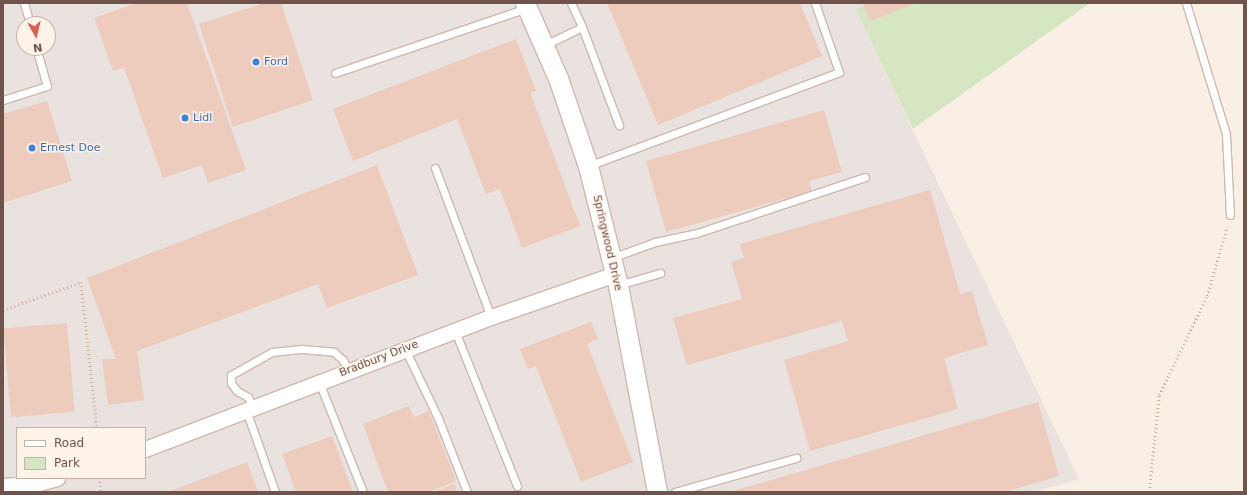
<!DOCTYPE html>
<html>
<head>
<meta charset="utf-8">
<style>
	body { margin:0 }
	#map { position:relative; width:1247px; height:495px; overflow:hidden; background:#faefe4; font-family:"DejaVu Sans",sans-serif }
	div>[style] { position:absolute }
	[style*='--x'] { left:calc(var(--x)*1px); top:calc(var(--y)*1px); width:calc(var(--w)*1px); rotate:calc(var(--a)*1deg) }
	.industrial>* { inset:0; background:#eae2de }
	.green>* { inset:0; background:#d6e6c3 }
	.building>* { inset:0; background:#edcbbd; transform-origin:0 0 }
	.path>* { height:2.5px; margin-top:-1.25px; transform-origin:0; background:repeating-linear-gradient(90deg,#d2aea1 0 1px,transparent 0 4px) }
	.roads { filter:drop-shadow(1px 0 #cdb8ae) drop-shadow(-1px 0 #cdb8ae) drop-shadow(0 1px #cdb8ae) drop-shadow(0 -1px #cdb8ae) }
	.service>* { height:7px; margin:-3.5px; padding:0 3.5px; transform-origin:3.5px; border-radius:3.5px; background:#fff }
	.minor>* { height:15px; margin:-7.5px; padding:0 7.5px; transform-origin:7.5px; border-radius:7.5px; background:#fff }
	.tertiary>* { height:19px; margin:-9.5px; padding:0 9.5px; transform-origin:9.5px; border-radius:9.5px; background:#fff }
	.dots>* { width:11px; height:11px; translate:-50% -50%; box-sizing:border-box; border:2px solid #fdf3e9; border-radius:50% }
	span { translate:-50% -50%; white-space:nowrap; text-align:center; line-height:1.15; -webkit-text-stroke:3px #fdf3e9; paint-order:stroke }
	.shop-label { font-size:11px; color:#366cbe }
	.left { translate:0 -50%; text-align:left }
	.street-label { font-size:11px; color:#70544c }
	.frame { position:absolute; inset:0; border:4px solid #70544c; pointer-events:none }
	.legend { position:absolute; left:16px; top:427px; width:130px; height:52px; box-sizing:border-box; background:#fdf3e9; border:1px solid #c5b3aa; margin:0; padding:5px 7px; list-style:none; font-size:12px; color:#70544c }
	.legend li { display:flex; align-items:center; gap:8px; height:20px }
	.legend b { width:20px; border:1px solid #c5b3aa }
	.north { position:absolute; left:16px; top:16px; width:40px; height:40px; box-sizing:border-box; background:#fdf3e9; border:1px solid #c5b3aa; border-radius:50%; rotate:172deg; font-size:11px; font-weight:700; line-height:16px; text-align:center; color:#70544c }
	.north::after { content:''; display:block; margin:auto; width:14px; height:18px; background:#da6152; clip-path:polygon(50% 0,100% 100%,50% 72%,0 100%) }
</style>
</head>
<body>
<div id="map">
	<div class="industrial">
		<i style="clip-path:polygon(evenodd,3px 3px,870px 3px,855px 9px,1079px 479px,1035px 492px,3px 492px,3px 3px,24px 24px,48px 24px,48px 48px,24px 48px,24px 24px,3px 3px,17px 428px,145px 428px,145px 478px,17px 478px,17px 428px)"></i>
	</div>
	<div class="green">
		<i style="clip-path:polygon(870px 3px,1090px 3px,913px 129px,855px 9px)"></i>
	</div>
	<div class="building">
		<i style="clip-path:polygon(137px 3px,187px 3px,246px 170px,208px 183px,202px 165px,163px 178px,124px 68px,113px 71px,94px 18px)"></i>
		<i style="clip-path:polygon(264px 3px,281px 3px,313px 100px,233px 127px,199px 24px)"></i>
		<i style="clip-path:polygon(607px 3px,800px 3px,822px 56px,658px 125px)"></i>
		<i style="clip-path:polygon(863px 3px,917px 3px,870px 21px)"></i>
		<i style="clip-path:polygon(516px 39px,536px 91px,530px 92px,580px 226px,522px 248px,500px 189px,486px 194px,457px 119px,353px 161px,333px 109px)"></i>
		<i style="clip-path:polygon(47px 101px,72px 181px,3px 203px,3px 114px)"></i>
		<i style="clip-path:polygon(824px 110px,842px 172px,809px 181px,812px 191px,666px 232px,646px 161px)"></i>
		<i style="clip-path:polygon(377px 165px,418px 275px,327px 308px,318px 284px,137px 351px,144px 400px,108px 405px,102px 359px,116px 359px,87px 278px)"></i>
		<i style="clip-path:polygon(930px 190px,960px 294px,972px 291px,988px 345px,944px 358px,958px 409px,810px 451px,784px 360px,848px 341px,842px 321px,687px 365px,673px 318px,742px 299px,731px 262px,744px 258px,740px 244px)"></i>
		<i style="clip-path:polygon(591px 322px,598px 339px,587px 344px,633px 462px,581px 482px,536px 366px,528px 369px,520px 349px)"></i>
		<i style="left:67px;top:323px;width:89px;height:64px;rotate:85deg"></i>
		<i style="clip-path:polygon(1038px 402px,1059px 476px,1005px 492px,730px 492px)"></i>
		<i style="clip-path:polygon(409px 406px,414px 417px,429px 411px,456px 481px,428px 492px,388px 492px,363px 424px)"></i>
		<i style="clip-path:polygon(332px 436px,353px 492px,296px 492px,282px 454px)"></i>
		<i style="clip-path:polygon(247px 462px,258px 492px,168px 492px)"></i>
		<i style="clip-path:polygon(454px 484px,457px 492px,434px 492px)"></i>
	</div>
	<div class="path">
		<i style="--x:3;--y:310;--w:83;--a:-19.7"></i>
		<i style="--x:81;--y:282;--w:147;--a:83.7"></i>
		<i style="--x:100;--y:478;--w:14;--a:86"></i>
		<i style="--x:1149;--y:492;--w:98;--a:-84.1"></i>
		<i style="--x:1159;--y:395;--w:110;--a:-64.1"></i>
		<i style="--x:1207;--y:296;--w:72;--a:-73.8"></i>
	</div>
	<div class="roads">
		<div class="service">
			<i style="--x:24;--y:3;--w:22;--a:74"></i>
			<i style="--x:571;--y:3;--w:26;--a:65"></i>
			<i style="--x:1186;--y:3;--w:137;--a:73"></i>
			<i style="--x:1226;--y:134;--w:81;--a:87.2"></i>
			<i style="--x:545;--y:45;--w:41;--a:-25.9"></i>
			<i style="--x:582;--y:27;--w:105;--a:69.3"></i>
			<i style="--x:335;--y:73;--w:203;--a:-18.7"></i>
			<i style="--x:3;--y:100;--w:46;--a:-17.7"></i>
			<i style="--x:47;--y:86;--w:40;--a:-106"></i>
			<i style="--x:588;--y:166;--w:268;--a:-20.5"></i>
			<i style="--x:839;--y:72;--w:73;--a:-109.2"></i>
			<i style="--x:435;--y:168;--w:159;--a:69.4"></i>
			<i style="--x:611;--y:258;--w:47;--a:-20"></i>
			<i style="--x:655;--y:242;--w:40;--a:-12"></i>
			<i style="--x:694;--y:234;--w:180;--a:-18.4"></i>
			<i style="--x:618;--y:285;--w:44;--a:-15.9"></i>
			<i style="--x:455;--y:331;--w:167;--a:68.2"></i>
			<i style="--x:405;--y:349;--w:76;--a:64.4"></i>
			<i style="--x:438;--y:418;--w:79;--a:68.6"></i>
			<i style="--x:319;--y:382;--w:118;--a:68.2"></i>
			<i style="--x:253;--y:407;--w:11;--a:-117"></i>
			<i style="--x:248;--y:397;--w:13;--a:-151"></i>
			<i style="--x:237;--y:391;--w:10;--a:-127"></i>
			<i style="--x:231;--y:383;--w:8;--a:-90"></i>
			<i style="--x:231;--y:375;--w:47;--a:-29.3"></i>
			<i style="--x:272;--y:352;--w:30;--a:-6"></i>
			<i style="--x:302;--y:349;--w:32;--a:5"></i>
			<i style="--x:334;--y:352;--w:12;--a:42"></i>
			<i style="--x:343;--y:360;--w:12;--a:66"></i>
			<i style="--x:246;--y:410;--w:87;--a:70.5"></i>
			<i style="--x:675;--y:492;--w:126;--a:-15.7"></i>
		</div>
		<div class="minor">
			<i style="--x:145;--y:449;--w:370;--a:-20.9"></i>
			<i style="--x:491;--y:317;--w:131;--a:-19.1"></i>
			<i style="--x:3;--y:486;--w:32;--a:-4"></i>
			<i style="--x:35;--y:484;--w:23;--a:-15"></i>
		</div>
		<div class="tertiary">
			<i style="--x:525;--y:3;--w:82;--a:66.3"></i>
			<i style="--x:558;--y:78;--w:93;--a:71.2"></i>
			<i style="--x:588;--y:166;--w:123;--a:75.9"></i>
			<i style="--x:618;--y:285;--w:211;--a:79.3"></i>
		</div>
	</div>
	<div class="dots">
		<i style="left:256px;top:62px;background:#3f7fe0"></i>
		<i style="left:185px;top:118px;background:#3f7fe0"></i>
		<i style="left:32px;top:148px;background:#3f7fe0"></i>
	</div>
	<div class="shop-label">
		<span class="left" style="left:264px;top:62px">Ford</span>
		<span class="left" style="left:193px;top:118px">Lidl</span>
		<span class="left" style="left:40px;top:148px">Ernest Doe</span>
	</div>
	<div class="street-label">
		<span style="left:607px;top:243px;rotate:77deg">Springwood Drive</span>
		<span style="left:379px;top:359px;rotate:-21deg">Bradbury Drive</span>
	</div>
	<div class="frame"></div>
	<ul class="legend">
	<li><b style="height:5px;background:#fff"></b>Road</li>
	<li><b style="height:11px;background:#d6e6c3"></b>Park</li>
	</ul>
	<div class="north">N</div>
</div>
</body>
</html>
